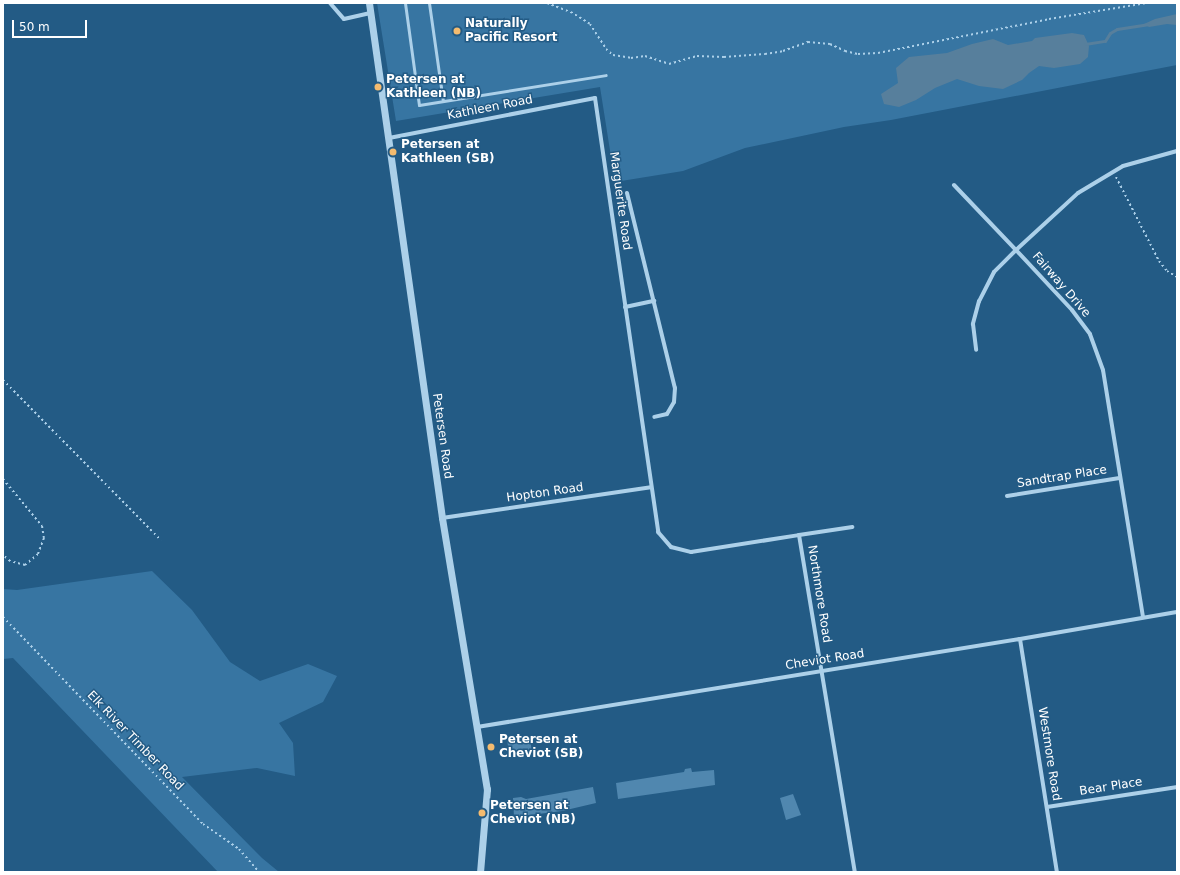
<!DOCTYPE html>
<html>
<head>
<meta charset="utf-8">
<style>
	body { margin:0 }
	#map { position:relative; width:1180px; height:875px; overflow:hidden; background:#235b85; font-family:"DejaVu Sans",sans-serif }
	div>[style] { position:absolute }
	[style*='--x'] { left:calc(var(--x)*1px); top:calc(var(--y)*1px); width:calc(var(--w)*1px); rotate:calc(var(--a)*1deg) }
	.green>* { inset:0; background:#3775a2 }
	.water>* { inset:0; background:#577f9c }
	.stream>* { height:3px; margin:-1.5px; padding:0 1.5px; transform-origin:1.5px; border-radius:1.5px; background:#577f9c }
	.building>* { inset:0; background:#5087af; transform-origin:0 0 }
	.path>* { height:2px; margin-top:-1px; transform-origin:0; background:repeating-linear-gradient(90deg,#acd0e9 0 2px,transparent 0 5px) }
	.service>* { height:3px; margin:-1.5px; padding:0 1.5px; transform-origin:1.5px; border-radius:1.5px; background:#acd0e9 }
	.minor>* { height:4px; margin:-2px; padding:0 2px; transform-origin:2px; border-radius:2px; background:#acd0e9 }
	.tertiary>* { height:7px; margin:-3.5px; padding:0 3.5px; transform-origin:3.5px; border-radius:3.5px; background:#acd0e9 }
	.dots>* { width:11px; height:11px; translate:-50% -50%; box-sizing:border-box; border:2px solid #235b85; border-radius:50% }
	span { translate:-50% -50%; white-space:nowrap; text-align:center; line-height:1.15; -webkit-text-stroke:3px #235b85; paint-order:stroke }
	.poi-label { font-size:12px; color:#fff; font-weight:700 }
	.left { translate:0 -50%; text-align:left }
	.street-label { font-size:12px; color:#fff }
	.frame { position:absolute; inset:0; border:4px solid #fff; pointer-events:none }
	.scale { position:absolute; left:12px; top:20px; width:75px; height:18px; box-sizing:border-box; border:2px solid #fff; border-top:0; padding-left:5px; font-size:12px; line-height:14px; white-space:nowrap; color:#fff; -webkit-text-stroke:3px #235b85; paint-order:stroke }
</style>
</head>
<body>
<div id="map">
	<div class="green">
		<i style="clip-path:polygon(377px 3px,1177px 3px,1177px 65px,891px 120px,844px 127px,745px 148px,683px 171px,615px 182px,600px 87px,396px 121px)"></i>
		<i style="clip-path:polygon(152px 571px,192px 610px,230px 662px,260px 681px,308px 664px,337px 676px,323px 702px,279px 723px,293px 743px,295px 776px,257px 768px,182px 777px,262px 858px,279px 872px,218px 872px,13px 658px,3px 659px,3px 589px,17px 590px)"></i>
	</div>
	<div class="water">
		<i style="clip-path:polygon(1177px 14px,1177px 25px,1167px 24px,1149px 27px,1144px 24px,1155px 19px)"></i>
		<i style="clip-path:polygon(1072px 33px,1084px 35px,1089px 46px,1088px 57px,1080px 64px,1054px 68px,1039px 66px,1029px 73px,1022px 80px,1003px 89px,979px 86px,957px 79px,935px 88px,916px 100px,899px 107px,884px 104px,881px 94px,898px 83px,896px 68px,909px 57px,947px 53px,972px 44px,993px 39px,1008px 45px,1032px 41px,1035px 38px)"></i>
	</div>
	<div class="stream">
		<i style="--x:1085;--y:44;--w:20;--a:-9"></i>
		<i style="--x:1105;--y:41;--w:9;--a:-58"></i>
		<i style="--x:1110;--y:33;--w:8;--a:-30"></i>
		<i style="--x:1117;--y:29;--w:31;--a:-9"></i>
	</div>
	<div class="building">
		<i style="left:530px;top:737px;width:16px;height:23px;rotate:83deg"></i>
		<i style="clip-path:polygon(691px 768px,692px 772px,714px 770px,715px 785px,618px 799px,616px 783px,684px 772px,685px 769px)"></i>
		<i style="clip-path:polygon(593px 787px,596px 803px,562px 811px,514px 817px,513px 798px,521px 797px,526px 799px)"></i>
		<i style="clip-path:polygon(793px 794px,801px 815px,786px 820px,780px 798px)"></i>
	</div>
	<div class="path">
		<i style="--x:547;--y:3;--w:26;--a:21"></i>
		<i style="--x:571;--y:12;--w:22;--a:32"></i>
		<i style="--x:590;--y:24;--w:30;--a:57"></i>
		<i style="--x:606;--y:49;--w:9;--a:41"></i>
		<i style="--x:613;--y:55;--w:18;--a:9"></i>
		<i style="--x:631;--y:58;--w:14;--a:-8"></i>
		<i style="--x:645;--y:56;--w:25;--a:18"></i>
		<i style="--x:669;--y:64;--w:29;--a:-16"></i>
		<i style="--x:697;--y:56;--w:27;--a:2"></i>
		<i style="--x:724;--y:57;--w:41;--a:-4.2"></i>
		<i style="--x:765;--y:54;--w:18;--a:-9"></i>
		<i style="--x:783;--y:51;--w:27;--a:-20"></i>
		<i style="--x:808;--y:42;--w:22;--a:5"></i>
		<i style="--x:830;--y:44;--w:17;--a:25"></i>
		<i style="--x:845;--y:51;--w:13;--a:13"></i>
		<i style="--x:858;--y:54;--w:20;--a:-3"></i>
		<i style="--x:878;--y:53;--w:174;--a:-11.2"></i>
		<i style="--x:1049;--y:19;--w:99;--a:-9.3"></i>
		<i style="--x:1116;--y:177;--w:94;--a:62.9"></i>
		<i style="--x:1159;--y:261;--w:13;--a:51"></i>
		<i style="--x:1167;--y:271;--w:12;--a:31"></i>
		<i style="--x:3;--y:380;--w:225;--a:45.4"></i>
		<i style="--x:3;--y:479;--w:61;--a:50.3"></i>
		<i style="--x:42;--y:526;--w:12;--a:81"></i>
		<i style="--x:44;--y:538;--w:17;--a:111"></i>
		<i style="--x:38;--y:554;--w:17;--a:140"></i>
		<i style="--x:25;--y:565;--w:16;--a:-165"></i>
		<i style="--x:10;--y:561;--w:9;--a:-139"></i>
		<i style="--x:3;--y:617;--w:288;--a:46"></i>
		<i style="--x:203;--y:824;--w:44;--a:34.8"></i>
		<i style="--x:239;--y:849;--w:30;--a:49"></i>
	</div>
	<div class="service">
		<i style="--x:405;--y:3;--w:103;--a:82.2"></i>
		<i style="--x:419;--y:105;--w:189;--a:-9.1"></i>
		<i style="--x:429;--y:3;--w:99;--a:81.9"></i>
	</div>
	<div class="minor">
		<i style="--x:330;--y:3;--w:21;--a:49"></i>
		<i style="--x:344;--y:19;--w:27;--a:-13"></i>
		<i style="--x:389;--y:138;--w:210;--a:-11"></i>
		<i style="--x:595;--y:98;--w:439;--a:81.7"></i>
		<i style="--x:658;--y:532;--w:20;--a:49"></i>
		<i style="--x:671;--y:547;--w:21;--a:14"></i>
		<i style="--x:691;--y:552;--w:109;--a:-8.9"></i>
		<i style="--x:799;--y:535;--w:342;--a:80.6"></i>
		<i style="--x:954;--y:185;--w:90;--a:46.4"></i>
		<i style="--x:1016;--y:250;--w:31;--a:135"></i>
		<i style="--x:994;--y:272;--w:33;--a:117"></i>
		<i style="--x:979;--y:301;--w:24;--a:105"></i>
		<i style="--x:973;--y:324;--w:26;--a:83"></i>
		<i style="--x:627;--y:193;--w:201;--a:76.2"></i>
		<i style="--x:675;--y:388;--w:14;--a:94"></i>
		<i style="--x:674;--y:402;--w:14;--a:120"></i>
		<i style="--x:667;--y:414;--w:13;--a:167"></i>
		<i style="--x:625;--y:307;--w:30;--a:-12"></i>
		<i style="--x:1007;--y:496;--w:114;--a:-9.1"></i>
		<i style="--x:442;--y:518;--w:211;--a:-8.4"></i>
		<i style="--x:799;--y:535;--w:54;--a:-8.6"></i>
		<i style="--x:1143;--y:617;--w:250;--a:-99.2"></i>
		<i style="--x:1103;--y:370;--w:38;--a:-110"></i>
		<i style="--x:1090;--y:334;--w:30;--a:-127"></i>
		<i style="--x:1072;--y:310;--w:82;--a:-133"></i>
		<i style="--x:1016;--y:250;--w:84;--a:-42.6"></i>
		<i style="--x:1078;--y:193;--w:52;--a:-31"></i>
		<i style="--x:1123;--y:166;--w:56;--a:-15.5"></i>
		<i style="--x:1020;--y:639;--w:236;--a:81"></i>
		<i style="--x:477;--y:727;--w:550;--a:-9.21"></i>
		<i style="--x:1020;--y:639;--w:159;--a:-9.8"></i>
		<i style="--x:1047;--y:807;--w:132;--a:-8.7"></i>
	</div>
	<div class="tertiary">
		<i style="--x:369;--y:3;--w:520;--a:81.93"></i>
		<i style="--x:442;--y:518;--w:275;--a:80.6"></i>
		<i style="--x:487;--y:789;--w:83;--a:94.8"></i>
	</div>
	<div class="dots">
		<i style="left:457px;top:31px;background:#f4bb6f"></i>
		<i style="left:378px;top:87px;background:#f4bb6f"></i>
		<i style="left:393px;top:152px;background:#f4bb6f"></i>
		<i style="left:491px;top:747px;background:#f4bb6f"></i>
		<i style="left:482px;top:813px;background:#f4bb6f"></i>
	</div>
	<div class="poi-label">
		<span class="left" style="left:465px;top:31px">Naturally<br>Pacific Resort</span>
		<span class="left" style="left:386px;top:87px">Petersen at<br>Kathleen (NB)</span>
		<span class="left" style="left:401px;top:152px">Petersen at<br>Kathleen (SB)</span>
		<span class="left" style="left:499px;top:747px">Petersen at<br>Cheviot (SB)</span>
		<span class="left" style="left:490px;top:813px">Petersen at<br>Cheviot (NB)</span>
	</div>
	<div class="street-label">
		<span style="left:490px;top:108px;rotate:-11deg">Kathleen Road</span>
		<span style="left:620px;top:201px;rotate:82deg">Marguerite Road</span>
		<span style="left:1061px;top:285px;rotate:49deg">Fairway Drive</span>
		<span style="left:442px;top:436px;rotate:82deg">Petersen Road</span>
		<span style="left:1062px;top:477px;rotate:-9deg">Sandtrap Place</span>
		<span style="left:545px;top:493px;rotate:-8deg">Hopton Road</span>
		<span style="left:819px;top:594px;rotate:81deg">Northmore Road</span>
		<span style="left:825px;top:660px;rotate:-9deg">Cheviot Road</span>
		<span style="left:135px;top:741px;rotate:46deg">Elk River Timber Road</span>
		<span style="left:1049px;top:754px;rotate:81deg">Westmore Road</span>
		<span style="left:1111px;top:787px;rotate:-9deg">Bear Place</span>
	</div>
	<div class="frame"></div>
	<div class="scale">50 m</div>
</div>
</body>
</html>
